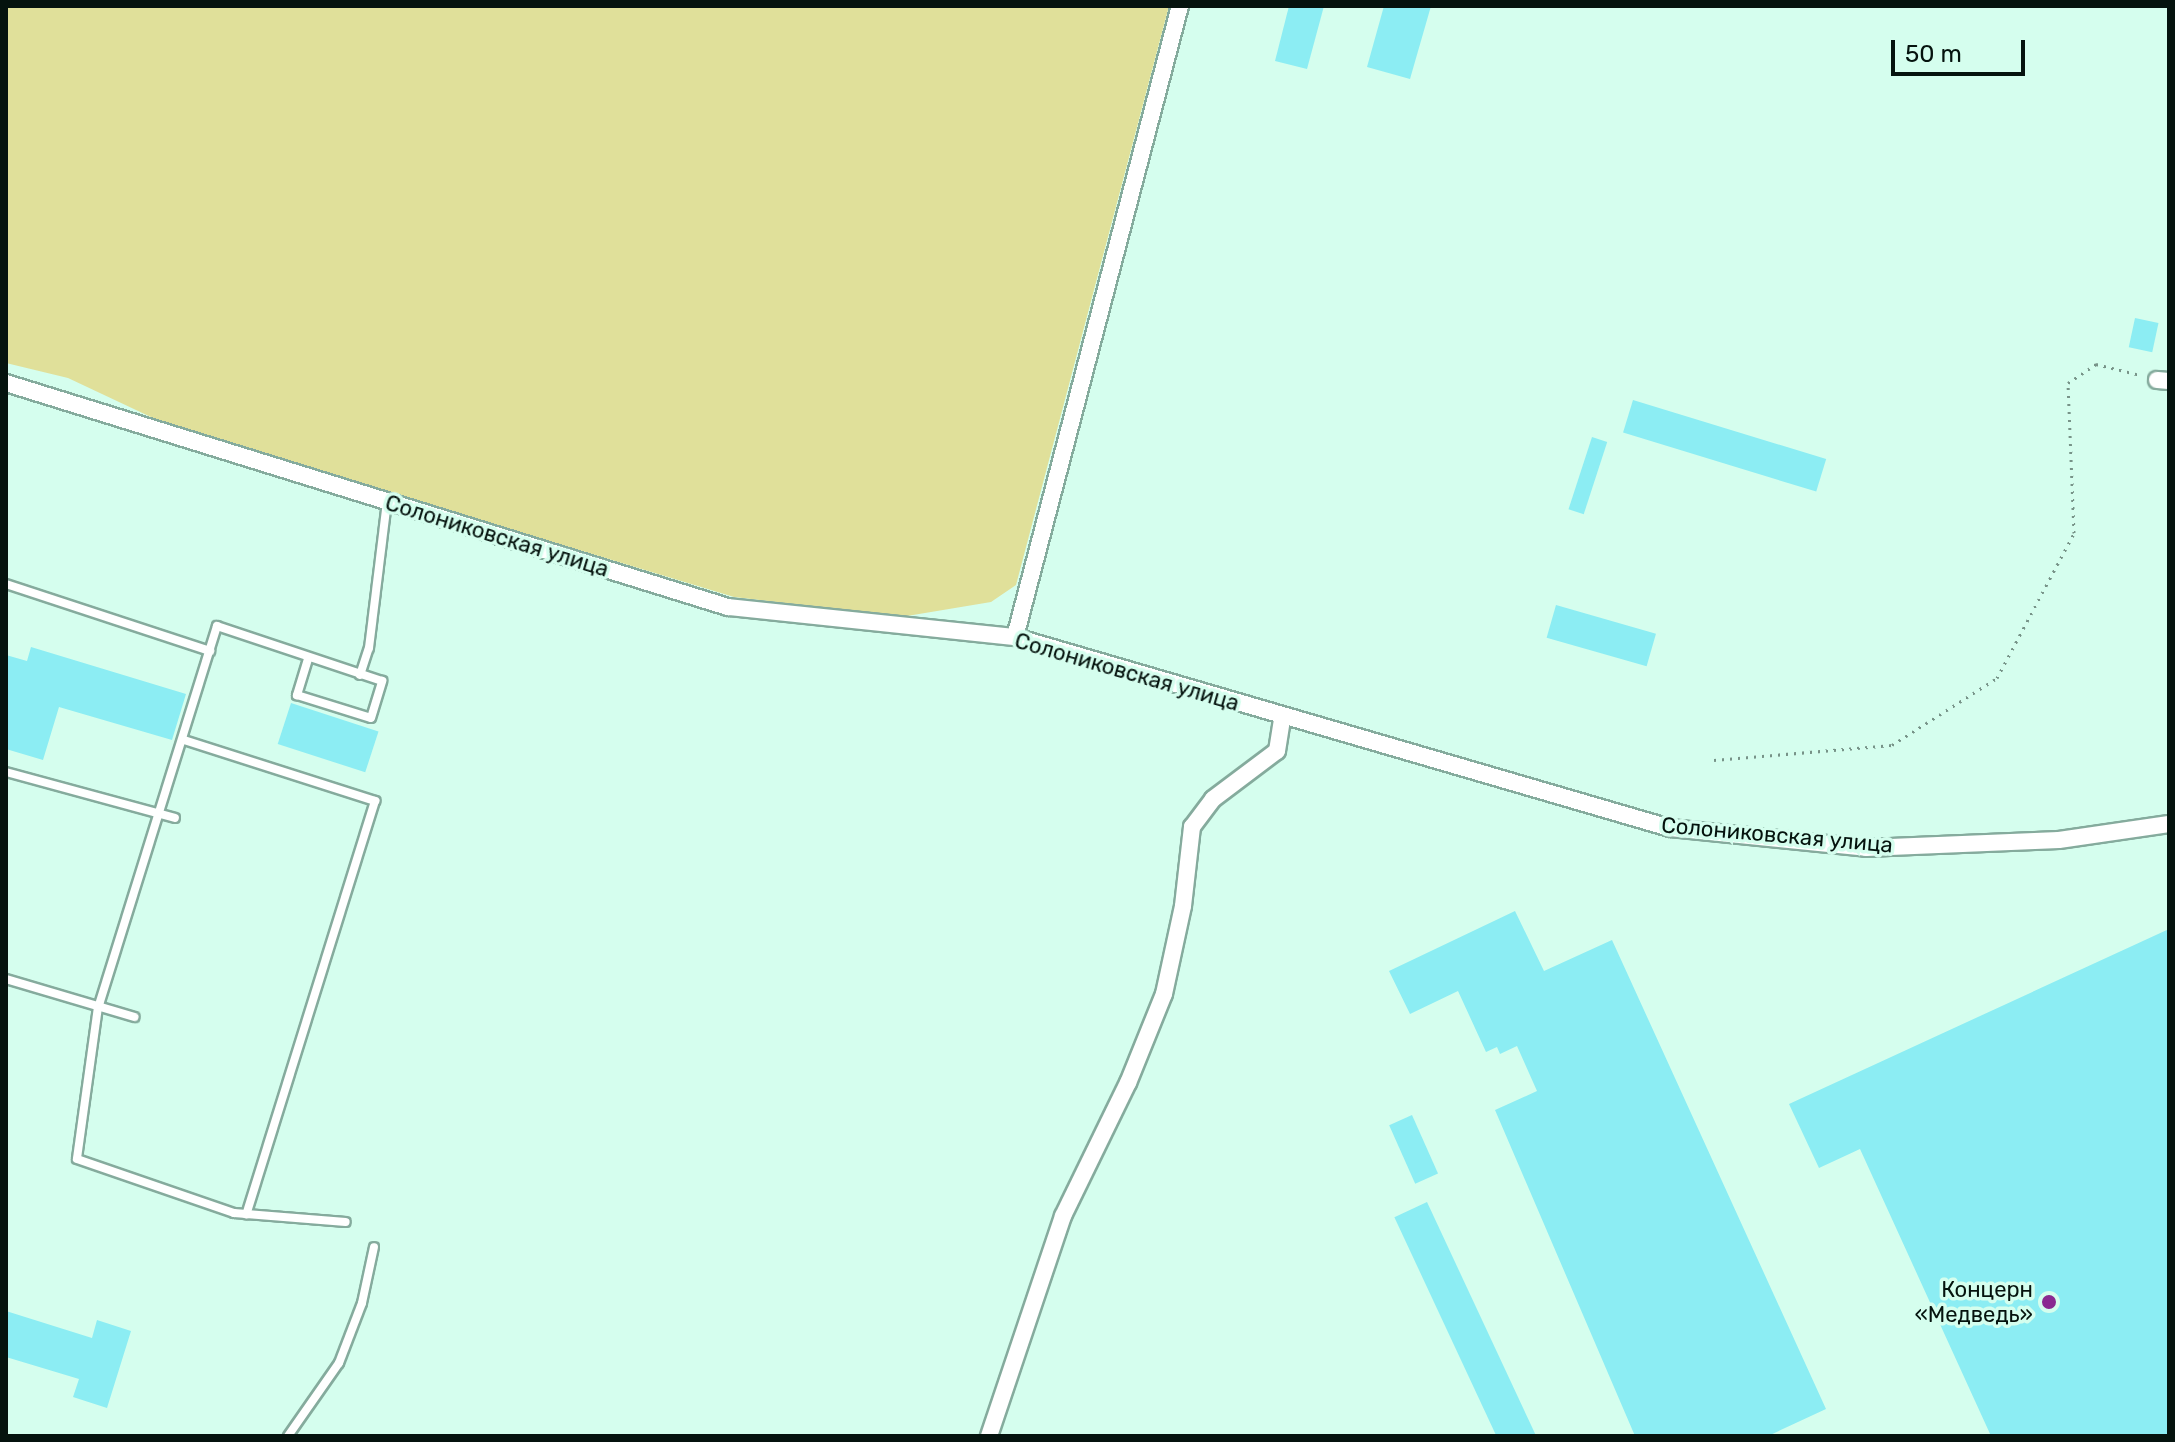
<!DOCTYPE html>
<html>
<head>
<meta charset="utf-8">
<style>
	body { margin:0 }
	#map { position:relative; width:2175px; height:1442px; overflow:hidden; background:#d5feee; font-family:Rubik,sans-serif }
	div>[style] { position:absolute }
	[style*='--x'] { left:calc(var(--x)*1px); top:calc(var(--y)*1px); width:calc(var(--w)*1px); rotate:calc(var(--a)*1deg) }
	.green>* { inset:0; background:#e0e09a }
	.building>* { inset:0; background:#8cedf3; transform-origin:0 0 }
	.path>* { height:3px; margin-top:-1.5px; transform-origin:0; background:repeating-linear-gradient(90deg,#779388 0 2px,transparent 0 8px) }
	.roads { filter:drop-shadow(2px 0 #85ab9d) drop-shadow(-2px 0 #85ab9d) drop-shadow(0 2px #85ab9d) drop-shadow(0 -2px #85ab9d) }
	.lane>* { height:8px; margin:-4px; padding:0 4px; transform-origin:4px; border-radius:4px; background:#fff }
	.street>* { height:16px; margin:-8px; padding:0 8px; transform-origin:8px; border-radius:8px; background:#fff }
	.dots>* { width:22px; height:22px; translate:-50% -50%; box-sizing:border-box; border:4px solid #d5feee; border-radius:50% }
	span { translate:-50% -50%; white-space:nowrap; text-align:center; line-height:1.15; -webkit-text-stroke:7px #d5feee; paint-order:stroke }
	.street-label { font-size:22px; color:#05130e }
	.poi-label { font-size:22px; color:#05130e }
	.right { translate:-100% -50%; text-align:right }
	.frame { position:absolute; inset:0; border:8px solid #05130e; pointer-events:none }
	.scale { position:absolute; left:1891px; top:40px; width:134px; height:36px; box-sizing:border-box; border:4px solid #05130e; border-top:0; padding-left:10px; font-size:24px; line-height:28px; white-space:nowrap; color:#05130e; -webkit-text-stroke:6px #d5feee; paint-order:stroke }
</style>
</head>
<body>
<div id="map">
	<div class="green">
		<i style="clip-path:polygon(6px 6px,1169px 6px,1016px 585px,991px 602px,901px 617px,734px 597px,170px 426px,68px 378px,6px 363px)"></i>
	</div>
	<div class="building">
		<i style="clip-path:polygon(1289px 6px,1324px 6px,1307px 69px,1275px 61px)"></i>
		<i style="clip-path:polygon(1384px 6px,1431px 6px,1410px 79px,1367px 67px)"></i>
		<i style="left:2135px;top:318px;width:24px;height:30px;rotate:12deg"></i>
		<i style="left:1633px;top:400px;width:202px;height:34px;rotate:17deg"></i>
		<i style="left:1592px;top:437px;width:16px;height:76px;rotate:18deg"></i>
		<i style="left:1556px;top:605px;width:104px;height:34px;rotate:16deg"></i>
		<i style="clip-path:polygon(31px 647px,186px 694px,172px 740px,59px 707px,43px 760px,6px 749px,6px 655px,27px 661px)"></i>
		<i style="left:291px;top:703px;width:92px;height:43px;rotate:18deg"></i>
		<i style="clip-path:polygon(1515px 911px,1544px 971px,1612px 940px,1826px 1409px,1768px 1436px,1635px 1436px,1495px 1110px,1537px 1091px,1517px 1046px,1500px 1054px,1497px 1047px,1486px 1052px,1458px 991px,1410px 1014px,1389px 971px)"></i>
		<i style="clip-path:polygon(2169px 929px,2169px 1436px,1991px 1436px,1860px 1149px,1819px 1168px,1789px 1104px)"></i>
		<i style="left:1412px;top:1115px;width:64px;height:25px;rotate:66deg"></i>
		<i style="left:1427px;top:1202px;width:258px;height:36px;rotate:65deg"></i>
		<i style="clip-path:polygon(6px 1311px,92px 1338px,97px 1320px,131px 1331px,107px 1408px,73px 1397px,79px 1379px,6px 1357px)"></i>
	</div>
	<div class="path">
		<i style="--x:1714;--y:760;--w:179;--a:-4.8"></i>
		<i style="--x:1892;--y:745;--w:125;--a:-32.5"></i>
		<i style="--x:1997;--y:678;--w:164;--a:-62"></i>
		<i style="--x:2074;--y:533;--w:150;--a:-92.3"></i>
		<i style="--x:2068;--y:383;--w:34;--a:-34"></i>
		<i style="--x:2096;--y:364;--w:45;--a:14"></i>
	</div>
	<div class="roads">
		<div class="lane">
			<i style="--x:6;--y:584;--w:215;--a:18.2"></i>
			<i style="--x:308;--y:659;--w:38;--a:107"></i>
			<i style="--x:297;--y:695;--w:77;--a:17.3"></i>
			<i style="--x:371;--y:718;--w:39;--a:-73"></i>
			<i style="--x:382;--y:681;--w:174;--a:-161.6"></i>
			<i style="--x:217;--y:626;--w:399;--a:107.3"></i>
			<i style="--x:98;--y:1007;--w:153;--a:97.9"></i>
			<i style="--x:77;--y:1159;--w:166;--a:19"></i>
			<i style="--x:234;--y:1213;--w:112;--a:4.6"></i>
			<i style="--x:360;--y:675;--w:28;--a:-72"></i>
			<i style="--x:369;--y:648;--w:147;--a:-83"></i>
			<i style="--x:184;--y:740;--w:201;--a:17.7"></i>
			<i style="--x:375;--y:801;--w:433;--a:107.3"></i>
			<i style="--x:6;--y:772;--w:175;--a:15.2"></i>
			<i style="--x:6;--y:979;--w:134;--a:16.5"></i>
			<i style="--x:288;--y:1436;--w:89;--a:-55.1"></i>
			<i style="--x:339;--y:1363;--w:64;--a:-69"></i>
			<i style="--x:362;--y:1303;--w:57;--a:-77.9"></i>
		</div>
		<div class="street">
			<i style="--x:2157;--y:380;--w:12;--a:5"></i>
			<i style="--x:6;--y:383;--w:756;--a:17.24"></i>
			<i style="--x:728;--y:607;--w:289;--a:6"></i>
			<i style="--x:1015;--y:637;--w:682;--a:16.26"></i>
			<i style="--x:1670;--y:828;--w:197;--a:5.8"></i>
			<i style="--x:1866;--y:848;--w:193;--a:-2.4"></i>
			<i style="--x:2059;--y:840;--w:111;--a:-8.3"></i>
			<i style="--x:1015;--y:637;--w:652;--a:-75.35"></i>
			<i style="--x:989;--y:1436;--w:232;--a:-71.4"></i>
			<i style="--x:1063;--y:1216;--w:148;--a:-64"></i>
			<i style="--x:1128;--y:1083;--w:96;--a:-68"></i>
			<i style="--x:1164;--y:994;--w:90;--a:-77.8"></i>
			<i style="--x:1183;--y:906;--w:80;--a:-83.5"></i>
			<i style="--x:1192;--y:827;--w:35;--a:-53"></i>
			<i style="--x:1213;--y:799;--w:80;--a:-36.9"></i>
			<i style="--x:1277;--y:751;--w:33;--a:-81"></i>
		</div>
	</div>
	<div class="dots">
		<i style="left:2049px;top:1302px;background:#8a2991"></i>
	</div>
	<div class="street-label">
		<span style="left:497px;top:536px;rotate:17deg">Солониковская улица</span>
		<span style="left:1127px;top:672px;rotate:16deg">Солониковская улица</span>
		<span style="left:1777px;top:835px;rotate:5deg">Солониковская улица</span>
	</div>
	<div class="poi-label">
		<span class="right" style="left:2033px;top:1302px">Концерн<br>«Медведь»</span>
	</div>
	<div class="frame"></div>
	<div class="scale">50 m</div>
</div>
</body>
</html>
